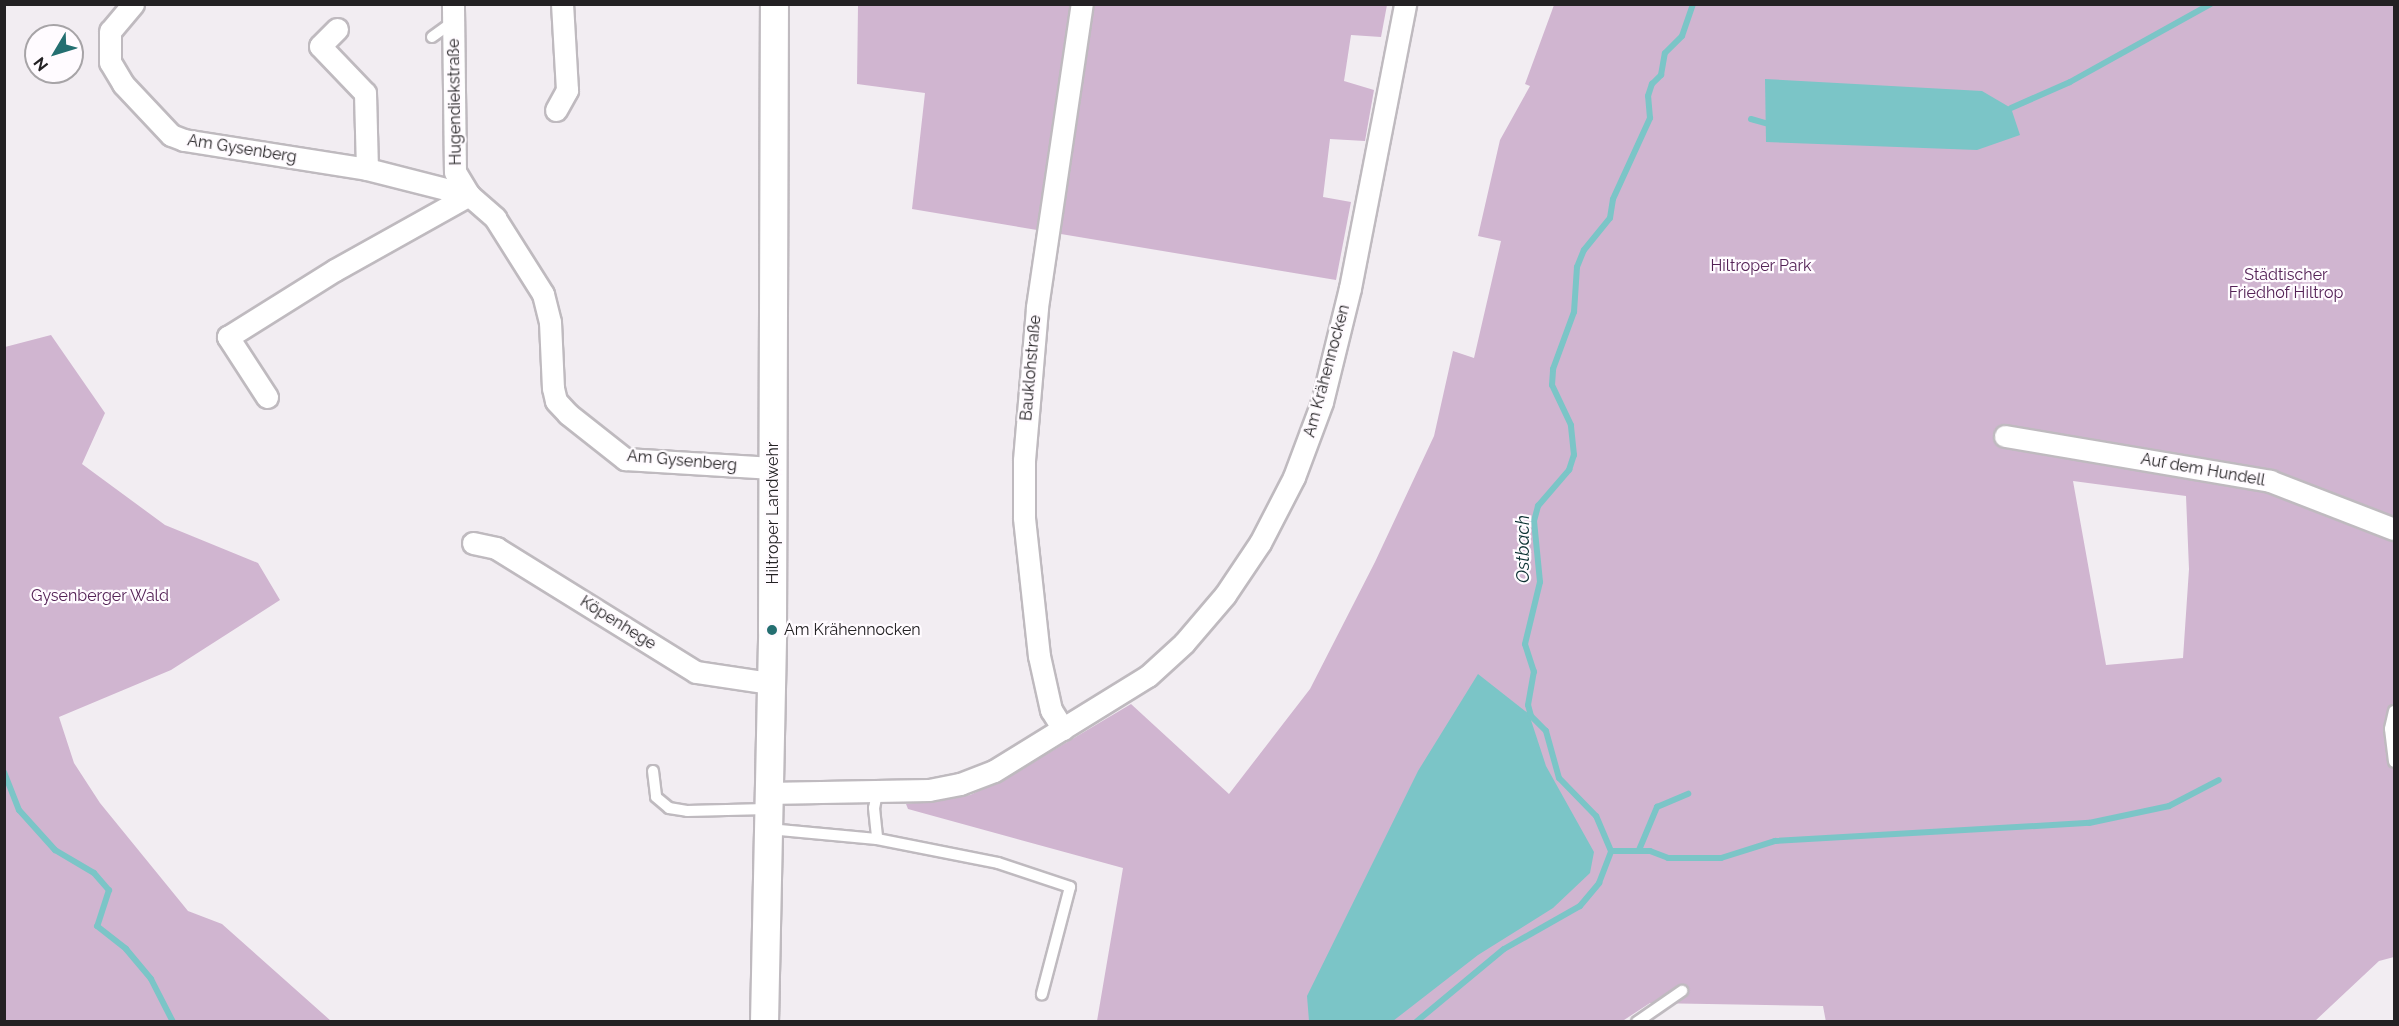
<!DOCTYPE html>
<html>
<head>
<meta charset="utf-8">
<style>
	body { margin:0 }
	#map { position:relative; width:2399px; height:1026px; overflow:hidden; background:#f2edf2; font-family:Raleway,sans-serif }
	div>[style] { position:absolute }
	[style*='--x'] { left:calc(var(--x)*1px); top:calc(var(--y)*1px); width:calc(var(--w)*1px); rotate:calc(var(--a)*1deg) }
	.green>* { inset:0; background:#d0b5d0 }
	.water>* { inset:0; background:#7bc5c7 }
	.stream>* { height:6px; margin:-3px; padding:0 3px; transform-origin:3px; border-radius:3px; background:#7bc5c7 }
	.roads { filter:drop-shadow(2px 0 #bfbabf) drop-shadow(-2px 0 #bfbabf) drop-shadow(0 2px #bfbabf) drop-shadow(0 -2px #bfbabf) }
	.service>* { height:10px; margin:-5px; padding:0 5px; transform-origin:5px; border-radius:5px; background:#fff }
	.minor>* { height:21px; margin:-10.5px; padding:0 10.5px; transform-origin:10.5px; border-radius:10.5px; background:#fff }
	.tertiary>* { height:27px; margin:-13.5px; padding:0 13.5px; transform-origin:13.5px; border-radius:13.5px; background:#fff }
	.dots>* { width:16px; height:16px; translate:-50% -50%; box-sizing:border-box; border:3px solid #fffbff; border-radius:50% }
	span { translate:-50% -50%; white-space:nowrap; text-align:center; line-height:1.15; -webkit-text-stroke:4.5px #fffbff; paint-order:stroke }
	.street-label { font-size:16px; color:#232123 }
	.park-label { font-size:16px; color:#542256 }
	.poi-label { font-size:16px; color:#232123 }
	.left { translate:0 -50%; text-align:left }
	.water-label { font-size:18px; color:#0c3233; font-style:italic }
	.frame { position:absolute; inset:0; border:6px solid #232123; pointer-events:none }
	.north { position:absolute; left:24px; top:24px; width:60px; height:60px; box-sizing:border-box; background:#fffbff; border:2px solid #a7a4a7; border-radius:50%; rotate:232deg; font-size:16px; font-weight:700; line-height:24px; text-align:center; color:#232123 }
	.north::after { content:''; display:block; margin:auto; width:21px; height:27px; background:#246f71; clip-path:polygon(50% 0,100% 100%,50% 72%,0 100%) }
</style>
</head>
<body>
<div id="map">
	<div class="green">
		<i style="clip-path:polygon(858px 5px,1387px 5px,1381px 37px,1351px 35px,1344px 81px,1374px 90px,1365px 141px,1330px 139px,1323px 197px,1351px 202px,1336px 280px,912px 209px,925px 93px,857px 84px)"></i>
		<i style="clip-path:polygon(evenodd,1554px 5px,2394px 5px,2394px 957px,2379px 961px,2315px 1021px,1826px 1022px,1823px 1006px,1650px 1003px,1621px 1022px,1097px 1021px,1123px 868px,908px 809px,906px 804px,970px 795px,1010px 776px,1131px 704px,1229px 794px,1310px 689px,1375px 562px,1434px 436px,1453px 351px,1474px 358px,1501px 241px,1478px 236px,1500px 140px,1530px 86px,1525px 84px,1554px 5px,2073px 481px,2186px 496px,2189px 569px,2183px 658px,2106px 665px,2073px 481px)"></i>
		<i style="clip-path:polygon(51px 335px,105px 413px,82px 464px,165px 525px,258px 563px,280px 600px,171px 670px,59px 717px,74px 763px,100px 803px,188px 911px,222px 924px,331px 1021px,5px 1021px,5px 347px)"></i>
	</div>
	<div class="water">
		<i style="clip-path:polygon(1765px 79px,1982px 91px,2011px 108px,2020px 135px,1977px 150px,1766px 142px)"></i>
		<i style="clip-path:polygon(1478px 674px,1529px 714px,1546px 766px,1594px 852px,1590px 873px,1553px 908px,1478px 955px,1393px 1021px,1309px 1021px,1307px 996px,1418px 771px)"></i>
	</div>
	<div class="stream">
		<i style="--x:2011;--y:108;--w:64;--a:-23.8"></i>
		<i style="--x:2070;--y:82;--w:161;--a:-29"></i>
		<i style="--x:1751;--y:119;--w:15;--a:16"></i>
		<i style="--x:4;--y:772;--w:41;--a:68.5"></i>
		<i style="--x:19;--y:810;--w:54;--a:48"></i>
		<i style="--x:55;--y:850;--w:45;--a:30.5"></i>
		<i style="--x:94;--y:873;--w:23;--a:49"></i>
		<i style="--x:109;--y:890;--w:38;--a:108"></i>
		<i style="--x:97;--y:926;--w:37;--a:38"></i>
		<i style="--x:126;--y:949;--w:39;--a:50"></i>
		<i style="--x:151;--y:979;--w:48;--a:62.9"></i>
		<i style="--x:1639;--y:850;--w:47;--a:-67.3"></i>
		<i style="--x:1657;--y:807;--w:34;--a:-23"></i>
		<i style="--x:1611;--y:851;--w:39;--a:0"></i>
		<i style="--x:1650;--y:851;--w:19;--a:21"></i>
		<i style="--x:1668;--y:858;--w:53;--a:0"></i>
		<i style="--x:1721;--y:858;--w:57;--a:-17.5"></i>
		<i style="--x:1775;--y:841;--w:315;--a:-3.3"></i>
		<i style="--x:2089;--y:823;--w:82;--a:-12"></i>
		<i style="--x:2169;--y:806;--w:56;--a:-27.5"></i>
		<i style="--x:1416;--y:1022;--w:114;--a:-39.7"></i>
		<i style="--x:1504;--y:949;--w:87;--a:-29.5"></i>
		<i style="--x:1580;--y:906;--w:30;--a:-50"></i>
		<i style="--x:1599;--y:883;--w:34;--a:-69"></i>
		<i style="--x:1611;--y:851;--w:38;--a:-113"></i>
		<i style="--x:1596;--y:816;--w:53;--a:-134.2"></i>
		<i style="--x:1559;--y:778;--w:49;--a:-105.5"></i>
		<i style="--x:1546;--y:731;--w:21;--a:-135"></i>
		<i style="--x:1531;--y:716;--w:11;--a:-105"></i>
		<i style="--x:1528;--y:705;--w:34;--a:-80"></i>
		<i style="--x:1534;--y:672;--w:29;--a:-108"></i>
		<i style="--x:1525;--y:644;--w:64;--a:-76.4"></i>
		<i style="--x:1540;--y:582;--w:61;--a:-95.6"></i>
		<i style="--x:1534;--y:521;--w:16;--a:-75"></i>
		<i style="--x:1538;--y:506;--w:48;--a:-49.3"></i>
		<i style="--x:1569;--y:470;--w:16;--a:-72"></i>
		<i style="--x:1574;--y:455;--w:30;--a:-96"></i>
		<i style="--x:1571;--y:425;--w:44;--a:-115.4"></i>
		<i style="--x:1552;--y:385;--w:16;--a:-86"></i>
		<i style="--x:1553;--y:369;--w:61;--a:-69.8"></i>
		<i style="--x:1574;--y:312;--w:45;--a:-86.2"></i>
		<i style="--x:1577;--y:267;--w:18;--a:-68"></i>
		<i style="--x:1584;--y:250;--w:41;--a:-50.9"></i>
		<i style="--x:1610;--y:218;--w:19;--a:-81"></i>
		<i style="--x:1613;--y:199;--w:89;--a:-65.4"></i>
		<i style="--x:1650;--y:118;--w:22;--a:-95"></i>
		<i style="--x:1648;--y:96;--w:13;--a:-72"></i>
		<i style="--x:1652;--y:84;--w:13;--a:-45"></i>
		<i style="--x:1661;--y:75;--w:22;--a:-80"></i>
		<i style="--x:1665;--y:53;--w:24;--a:-45"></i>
		<i style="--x:1682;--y:36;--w:34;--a:-71"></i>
	</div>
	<div class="roads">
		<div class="service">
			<i style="--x:432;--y:37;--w:26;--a:-36"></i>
			<i style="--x:2394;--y:711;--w:18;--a:103"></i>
			<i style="--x:2390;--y:729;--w:33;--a:83"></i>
			<i style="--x:653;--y:771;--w:26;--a:83"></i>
			<i style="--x:656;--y:797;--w:17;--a:40"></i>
			<i style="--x:669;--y:808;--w:18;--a:9"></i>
			<i style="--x:687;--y:811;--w:80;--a:-1.4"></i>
			<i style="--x:877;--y:793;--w:15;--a:101"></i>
			<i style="--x:874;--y:808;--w:31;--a:84"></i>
			<i style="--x:877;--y:839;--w:123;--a:11.2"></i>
			<i style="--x:998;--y:863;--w:76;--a:18.4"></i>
			<i style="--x:1070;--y:887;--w:111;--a:104.7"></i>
			<i style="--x:769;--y:829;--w:108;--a:5.3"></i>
			<i style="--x:1637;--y:1022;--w:55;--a:-34.6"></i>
		</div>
		<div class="minor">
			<i style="--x:133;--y:4;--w:35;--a:130"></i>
			<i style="--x:110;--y:31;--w:31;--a:90"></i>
			<i style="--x:110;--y:62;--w:26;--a:59"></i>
			<i style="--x:123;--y:84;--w:70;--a:46.7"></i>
			<i style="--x:171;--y:135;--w:14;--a:21"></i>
			<i style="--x:184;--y:140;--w:185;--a:9"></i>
			<i style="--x:367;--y:169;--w:105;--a:14.3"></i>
			<i style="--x:469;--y:195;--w:35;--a:41"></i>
			<i style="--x:495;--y:218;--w:90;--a:57.7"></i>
			<i style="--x:543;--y:294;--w:29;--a:76"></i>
			<i style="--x:550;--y:322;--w:66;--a:87.4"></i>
			<i style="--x:553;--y:388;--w:13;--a:77"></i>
			<i style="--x:556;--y:401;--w:18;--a:47"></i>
			<i style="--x:568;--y:414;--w:73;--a:38.3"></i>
			<i style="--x:625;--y:459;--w:148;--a:3.5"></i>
			<i style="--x:337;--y:29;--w:24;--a:135"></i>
			<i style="--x:320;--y:46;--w:65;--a:46.2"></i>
			<i style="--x:365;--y:93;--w:76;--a:88.5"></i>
			<i style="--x:556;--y:110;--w:23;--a:-61"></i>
			<i style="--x:567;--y:90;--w:86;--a:-93.3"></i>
			<i style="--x:267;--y:397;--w:72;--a:-123"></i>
			<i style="--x:228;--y:337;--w:126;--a:-32.1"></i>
			<i style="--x:335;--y:270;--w:154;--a:-29.2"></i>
			<i style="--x:469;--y:195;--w:27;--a:-121"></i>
			<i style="--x:455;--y:172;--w:168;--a:-90.7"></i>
			<i style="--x:2005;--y:436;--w:269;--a:9.6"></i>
			<i style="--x:2270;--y:481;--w:133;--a:21.2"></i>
			<i style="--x:473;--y:543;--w:24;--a:12"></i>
			<i style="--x:496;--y:548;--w:235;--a:31.8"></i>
			<i style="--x:696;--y:672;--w:75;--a:8.5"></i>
			<i style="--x:1063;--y:729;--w:22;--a:-122"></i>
			<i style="--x:1051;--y:710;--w:55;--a:-102.5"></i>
			<i style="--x:1039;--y:656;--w:140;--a:-96.2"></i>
			<i style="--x:1024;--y:517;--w:57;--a:-90"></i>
			<i style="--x:1024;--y:460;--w:154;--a:-85.1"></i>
			<i style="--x:1037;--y:307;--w:306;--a:-81.6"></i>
			<i style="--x:767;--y:793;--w:162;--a:-1.1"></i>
			<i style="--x:929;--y:790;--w:32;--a:-11"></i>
			<i style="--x:960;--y:784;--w:36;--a:-21"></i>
			<i style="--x:994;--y:771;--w:181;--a:-31.7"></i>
			<i style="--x:1148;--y:676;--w:49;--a:-42.5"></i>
			<i style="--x:1184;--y:643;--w:63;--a:-49.5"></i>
			<i style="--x:1225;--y:595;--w:63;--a:-56.1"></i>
			<i style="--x:1260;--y:543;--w:74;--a:-62.7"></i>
			<i style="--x:1294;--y:477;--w:80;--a:-69.5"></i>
			<i style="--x:1322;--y:402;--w:117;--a:-76.2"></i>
			<i style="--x:1350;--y:288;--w:289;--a:-79"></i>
		</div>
		<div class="tertiary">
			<i style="--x:764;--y:1022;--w:392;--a:-88.8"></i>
			<i style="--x:772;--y:630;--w:626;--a:-89.82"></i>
		</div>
	</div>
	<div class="dots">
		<i style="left:772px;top:630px;background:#246f71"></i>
	</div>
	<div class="street-label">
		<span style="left:455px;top:102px;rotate:-91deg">Hugendiekstraße</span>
		<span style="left:242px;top:149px;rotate:9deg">Am Gysenberg</span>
		<span style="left:1031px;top:368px;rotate:-85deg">Bauklohstraße</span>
		<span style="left:1327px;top:371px;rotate:-75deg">Am Krähennocken</span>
		<span style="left:682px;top:461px;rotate:5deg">Am Gysenberg</span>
		<span style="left:2203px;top:470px;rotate:10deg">Auf dem Hundell</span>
		<span style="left:773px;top:513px;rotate:-90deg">Hiltroper Landwehr</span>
		<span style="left:618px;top:623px;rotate:32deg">Köpenhege</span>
	</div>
	<div class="park-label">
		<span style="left:1761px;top:266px">Hiltroper Park</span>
		<span style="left:2286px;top:284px">Städtischer<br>Friedhof Hiltrop</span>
		<span style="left:100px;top:596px">Gysenberger Wald</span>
	</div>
	<div class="poi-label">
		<span class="left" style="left:784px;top:630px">Am Krähennocken</span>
	</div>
	<div class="water-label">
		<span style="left:1523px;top:549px;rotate:-90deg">Ostbach</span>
	</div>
	<div class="frame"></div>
	<div class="north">N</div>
</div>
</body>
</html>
